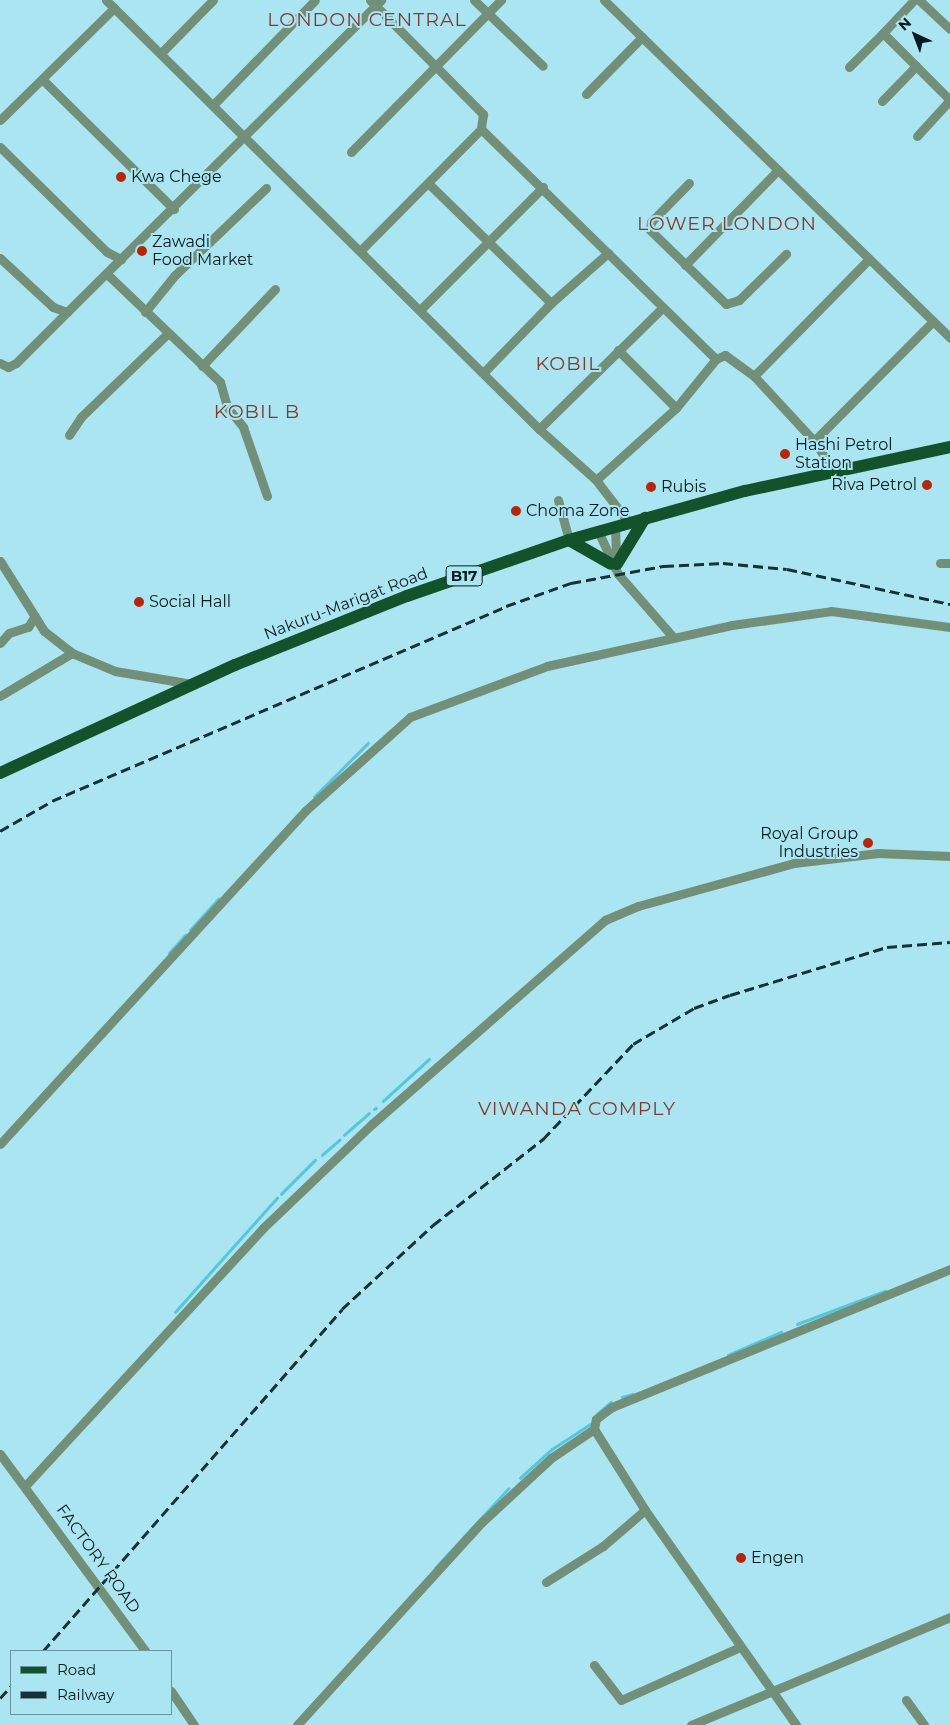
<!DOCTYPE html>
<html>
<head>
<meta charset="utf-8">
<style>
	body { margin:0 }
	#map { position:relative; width:950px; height:1725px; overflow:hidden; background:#abe5f1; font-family:Montserrat,sans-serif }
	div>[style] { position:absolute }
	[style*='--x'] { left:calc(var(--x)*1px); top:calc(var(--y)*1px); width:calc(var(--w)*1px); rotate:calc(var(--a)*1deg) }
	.stream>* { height:2.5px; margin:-1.25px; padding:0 1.25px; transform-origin:1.25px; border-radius:1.25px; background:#54c7dd }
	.street>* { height:9px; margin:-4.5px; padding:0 4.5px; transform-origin:4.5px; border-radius:4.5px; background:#729079 }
	.primary>* { height:12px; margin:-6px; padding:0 6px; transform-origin:6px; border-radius:6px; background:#12532c }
	.rail>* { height:2.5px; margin-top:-1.25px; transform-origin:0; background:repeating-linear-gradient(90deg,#163137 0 10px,transparent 0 15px) }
	.dots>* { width:14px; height:14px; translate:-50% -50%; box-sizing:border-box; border:2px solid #abe5f1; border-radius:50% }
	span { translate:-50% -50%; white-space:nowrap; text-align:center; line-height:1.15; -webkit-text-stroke:4px #abe5f1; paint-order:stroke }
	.shield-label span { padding:1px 4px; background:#abe5f1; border:1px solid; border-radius:4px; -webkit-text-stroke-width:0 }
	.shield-label { font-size:15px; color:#041b20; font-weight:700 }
	.poi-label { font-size:16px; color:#041b20 }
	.left { translate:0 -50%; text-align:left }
	.right { translate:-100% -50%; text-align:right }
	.street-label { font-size:16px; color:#041b20 }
	.quarter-label { font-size:19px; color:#813b2e; letter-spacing:1px }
	.legend { position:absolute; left:10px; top:1650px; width:162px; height:65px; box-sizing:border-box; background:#abe5f1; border:1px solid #68949d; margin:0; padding:6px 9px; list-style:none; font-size:15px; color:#041b20 }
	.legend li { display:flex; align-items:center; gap:10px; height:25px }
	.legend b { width:25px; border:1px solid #68949d }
	.north { position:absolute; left:890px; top:10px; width:50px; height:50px; -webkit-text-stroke:4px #abe5f1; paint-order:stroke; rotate:317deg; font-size:14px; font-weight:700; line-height:20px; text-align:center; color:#041b20 }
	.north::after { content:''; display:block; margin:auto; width:18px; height:22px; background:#041b20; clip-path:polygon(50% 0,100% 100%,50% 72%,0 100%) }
</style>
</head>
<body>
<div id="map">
	<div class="stream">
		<div style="--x:314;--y:797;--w:76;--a:-45"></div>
		<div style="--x:190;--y:930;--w:42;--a:-47.9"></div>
		<div style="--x:169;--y:953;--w:24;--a:-48"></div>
		<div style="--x:383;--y:1101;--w:62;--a:-42.4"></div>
		<div style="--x:374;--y:1109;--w:2;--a:-27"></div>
		<div style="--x:344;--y:1135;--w:33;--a:-41"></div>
		<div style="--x:322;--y:1155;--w:23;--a:-41"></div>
		<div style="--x:281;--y:1194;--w:48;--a:-45"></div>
		<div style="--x:175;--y:1312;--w:153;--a:-48.2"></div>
		<div style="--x:797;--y:1324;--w:94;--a:-20.6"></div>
		<div style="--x:728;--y:1355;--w:58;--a:-23.5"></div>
		<div style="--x:622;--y:1397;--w:11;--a:-15"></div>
		<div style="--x:597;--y:1414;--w:18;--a:-41"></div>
		<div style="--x:520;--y:1478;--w:43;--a:-42.2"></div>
		<div style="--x:552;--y:1449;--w:48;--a:-33"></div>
		<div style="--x:435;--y:1568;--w:108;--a:-47.3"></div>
	</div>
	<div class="street">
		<div style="--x:106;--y:0;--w:610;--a:44.73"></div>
		<div style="--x:539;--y:429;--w:76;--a:41.8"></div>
		<div style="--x:596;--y:480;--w:54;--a:52.5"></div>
		<div style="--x:370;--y:0;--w:161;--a:45.3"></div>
		<div style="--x:483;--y:114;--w:15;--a:98"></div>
		<div style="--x:481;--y:129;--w:329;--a:44.4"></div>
		<div style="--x:716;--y:359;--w:10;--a:-24"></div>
		<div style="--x:725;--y:355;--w:36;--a:36"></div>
		<div style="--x:754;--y:376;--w:88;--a:47.3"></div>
		<div style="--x:814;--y:441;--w:37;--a:56"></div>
		<div style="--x:474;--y:0;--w:95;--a:43.7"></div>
		<div style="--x:604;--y:0;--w:484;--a:44.3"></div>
		<div style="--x:914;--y:0;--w:45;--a:133.2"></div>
		<div style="--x:883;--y:33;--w:95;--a:45"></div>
		<div style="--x:919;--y:0;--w:42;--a:43.1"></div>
		<div style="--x:161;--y:53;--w:74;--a:-45.5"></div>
		<div style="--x:849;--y:67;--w:48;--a:-45"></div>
		<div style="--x:43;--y:80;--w:184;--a:44.6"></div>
		<div style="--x:586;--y:94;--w:80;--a:-45.5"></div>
		<div style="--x:882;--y:101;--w:49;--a:-45.8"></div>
		<div style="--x:213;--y:105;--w:146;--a:-45.8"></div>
		<div style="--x:0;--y:120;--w:160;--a:-44.5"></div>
		<div style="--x:917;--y:136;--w:49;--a:-47.5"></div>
		<div style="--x:0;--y:147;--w:150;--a:44.5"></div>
		<div style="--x:107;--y:252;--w:16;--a:27"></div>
		<div style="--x:351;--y:152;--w:214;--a:-45.4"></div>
		<div style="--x:428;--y:183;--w:172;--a:44.3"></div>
		<div style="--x:689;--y:183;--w:54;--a:134.3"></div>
		<div style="--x:651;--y:222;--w:8;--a:97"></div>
		<div style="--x:650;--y:230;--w:106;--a:44.2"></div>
		<div style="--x:726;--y:304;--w:14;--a:-17"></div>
		<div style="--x:739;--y:300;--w:66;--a:-44.4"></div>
		<div style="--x:360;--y:251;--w:172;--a:-45.2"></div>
		<div style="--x:0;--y:258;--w:72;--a:42.8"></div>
		<div style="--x:53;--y:307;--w:15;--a:20"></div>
		<div style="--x:67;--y:312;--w:443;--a:-44.8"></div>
		<div style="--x:685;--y:265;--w:133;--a:-45.6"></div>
		<div style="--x:107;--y:274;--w:156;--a:43.7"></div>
		<div style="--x:220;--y:382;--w:26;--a:74"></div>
		<div style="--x:227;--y:407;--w:26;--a:51"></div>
		<div style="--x:243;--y:427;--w:73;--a:70.8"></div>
		<div style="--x:420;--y:310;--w:174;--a:-45"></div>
		<div style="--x:145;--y:312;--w:48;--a:-51"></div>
		<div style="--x:175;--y:275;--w:126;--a:-43.7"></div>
		<div style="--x:618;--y:350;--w:82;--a:45"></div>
		<div style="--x:0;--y:363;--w:9;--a:27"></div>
		<div style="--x:8;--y:367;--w:9;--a:-27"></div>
		<div style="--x:16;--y:363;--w:72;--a:-45"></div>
		<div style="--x:202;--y:366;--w:106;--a:-46.5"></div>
		<div style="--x:483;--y:373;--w:98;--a:-45.8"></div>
		<div style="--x:551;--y:303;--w:76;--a:-41.3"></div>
		<div style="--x:754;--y:376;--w:164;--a:-45.5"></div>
		<div style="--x:539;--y:429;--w:173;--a:-44.5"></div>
		<div style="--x:69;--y:435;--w:22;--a:-56"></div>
		<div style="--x:81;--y:417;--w:120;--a:-44"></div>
		<div style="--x:814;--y:441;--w:169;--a:-45.2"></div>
		<div style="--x:596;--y:480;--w:108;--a:-42"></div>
		<div style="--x:676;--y:408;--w:63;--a:-50.8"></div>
		<div style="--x:558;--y:500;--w:41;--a:74.6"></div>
		<div style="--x:615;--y:526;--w:38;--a:88"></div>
		<div style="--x:598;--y:531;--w:47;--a:65.1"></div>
		<div style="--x:618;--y:574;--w:82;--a:48.9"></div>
		<div style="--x:0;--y:561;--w:83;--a:57.8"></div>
		<div style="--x:44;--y:631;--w:36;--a:38"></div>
		<div style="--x:72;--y:653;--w:47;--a:22.7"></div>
		<div style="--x:115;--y:671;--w:78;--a:9.6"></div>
		<div style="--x:940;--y:563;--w:10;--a:0"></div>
		<div style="--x:0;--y:643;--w:13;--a:-48"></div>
		<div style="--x:9;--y:633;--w:20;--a:-18"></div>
		<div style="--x:28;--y:627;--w:13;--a:-58"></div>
		<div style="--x:0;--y:696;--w:84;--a:-30.8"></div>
		<div style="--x:0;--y:1144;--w:452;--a:-47.5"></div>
		<div style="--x:305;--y:811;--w:141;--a:-41.8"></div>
		<div style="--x:410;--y:717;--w:146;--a:-20.4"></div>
		<div style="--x:547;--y:666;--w:189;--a:-12.5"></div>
		<div style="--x:732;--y:625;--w:100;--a:-8"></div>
		<div style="--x:831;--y:611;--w:120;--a:7.7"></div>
		<div style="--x:594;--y:1429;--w:96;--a:57.8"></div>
		<div style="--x:645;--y:1510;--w:263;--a:54.9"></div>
		<div style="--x:0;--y:1454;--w:245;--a:53.6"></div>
		<div style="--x:26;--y:1485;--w:350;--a:-47.3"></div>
		<div style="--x:263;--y:1228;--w:151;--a:-43.7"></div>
		<div style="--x:372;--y:1124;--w:310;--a:-41.2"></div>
		<div style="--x:605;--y:920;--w:36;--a:-23"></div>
		<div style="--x:638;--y:906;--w:162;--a:-15.4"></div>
		<div style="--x:794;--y:863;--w:85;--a:-6.8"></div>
		<div style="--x:878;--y:853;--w:72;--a:2.4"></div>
		<div style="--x:546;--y:1582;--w:67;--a:-32.3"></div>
		<div style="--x:603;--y:1546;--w:55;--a:-40.6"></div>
		<div style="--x:594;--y:1665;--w:44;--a:52.4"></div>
		<div style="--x:621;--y:1700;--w:130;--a:-24"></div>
		<div style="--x:171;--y:1691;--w:41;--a:55.9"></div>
		<div style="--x:906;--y:1700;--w:31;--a:54"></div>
		<div style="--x:297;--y:1725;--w:275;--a:-47.7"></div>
		<div style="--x:482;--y:1522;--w:94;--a:-42.8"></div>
		<div style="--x:551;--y:1458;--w:52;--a:-34"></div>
		<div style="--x:594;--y:1429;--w:10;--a:-79"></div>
		<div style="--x:596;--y:1419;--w:20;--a:-37"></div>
		<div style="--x:612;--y:1407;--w:365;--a:-22.2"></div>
		<div style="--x:691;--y:1725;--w:281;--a:-22.6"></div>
	</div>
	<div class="primary">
		<div style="--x:569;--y:540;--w:48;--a:29.7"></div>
		<div style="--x:617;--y:564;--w:54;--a:-58.7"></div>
		<div style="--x:0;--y:773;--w:259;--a:-24.7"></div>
		<div style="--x:235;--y:665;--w:185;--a:-21.9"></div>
		<div style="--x:407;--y:596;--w:171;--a:-19.1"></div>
		<div style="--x:569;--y:540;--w:183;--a:-15.6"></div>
		<div style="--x:745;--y:491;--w:210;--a:-12.1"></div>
	</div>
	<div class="rail">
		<div style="--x:0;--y:831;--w:60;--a:-30"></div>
		<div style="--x:52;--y:801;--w:494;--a:-23.2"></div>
		<div style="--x:506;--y:606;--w:69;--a:-19.5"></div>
		<div style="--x:571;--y:583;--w:95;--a:-10.4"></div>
		<div style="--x:664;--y:566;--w:59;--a:-2.9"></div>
		<div style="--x:723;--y:563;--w:64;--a:5.4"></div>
		<div style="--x:787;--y:569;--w:167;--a:12.1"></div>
		<div style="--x:43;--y:1651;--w:454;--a:-48.8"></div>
		<div style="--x:342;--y:1309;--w:124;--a:-42.7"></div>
		<div style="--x:433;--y:1225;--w:140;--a:-38"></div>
		<div style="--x:543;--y:1139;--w:131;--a:-46.5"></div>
		<div style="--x:633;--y:1044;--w:71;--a:-30.5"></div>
		<div style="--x:694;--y:1008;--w:38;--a:-20"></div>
		<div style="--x:730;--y:995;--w:164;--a:-17"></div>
		<div style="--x:887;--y:947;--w:63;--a:-4.5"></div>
		<div style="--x:0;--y:1698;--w:16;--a:-47"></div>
	</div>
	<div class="dots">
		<div style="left:121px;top:177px;background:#b4270e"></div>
		<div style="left:142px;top:251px;background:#b4270e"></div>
		<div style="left:785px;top:454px;background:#b4270e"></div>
		<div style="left:927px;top:485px;background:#b4270e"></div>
		<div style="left:651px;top:487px;background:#b4270e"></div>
		<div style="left:516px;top:511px;background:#b4270e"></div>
		<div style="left:139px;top:602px;background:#b4270e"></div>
		<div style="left:868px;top:843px;background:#b4270e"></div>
		<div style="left:741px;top:1558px;background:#b4270e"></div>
	</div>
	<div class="shield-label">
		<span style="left:464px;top:576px">B17</span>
	</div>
	<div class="poi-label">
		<span class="left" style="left:131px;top:177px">Kwa Chege</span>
		<span class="left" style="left:152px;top:251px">Zawadi<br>Food Market</span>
		<span class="left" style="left:795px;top:454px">Hashi Petrol<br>Station</span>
		<span class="right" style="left:917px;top:485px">Riva Petrol</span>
		<span class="left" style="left:661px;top:487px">Rubis</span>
		<span class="left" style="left:526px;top:511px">Choma Zone</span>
		<span class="left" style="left:149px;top:602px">Social Hall</span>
		<span class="right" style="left:858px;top:843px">Royal Group<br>Industries</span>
		<span class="left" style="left:751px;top:1558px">Engen</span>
	</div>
	<div class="street-label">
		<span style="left:346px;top:604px;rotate:-21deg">Nakuru-Marigat Road</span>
		<span style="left:98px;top:1559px;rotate:54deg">FACTORY ROAD</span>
	</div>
	<div class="quarter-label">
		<span style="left:367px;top:20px">LONDON CENTRAL</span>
		<span style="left:727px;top:224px">LOWER LONDON</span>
		<span style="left:568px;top:364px">KOBIL</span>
		<span style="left:257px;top:412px">KOBIL B</span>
		<span style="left:577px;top:1109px">VIWANDA COMPLY</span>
	</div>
	<ul class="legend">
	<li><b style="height:6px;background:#12532c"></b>Road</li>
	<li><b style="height:6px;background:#163137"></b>Railway</li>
	</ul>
	<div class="north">N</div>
</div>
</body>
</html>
